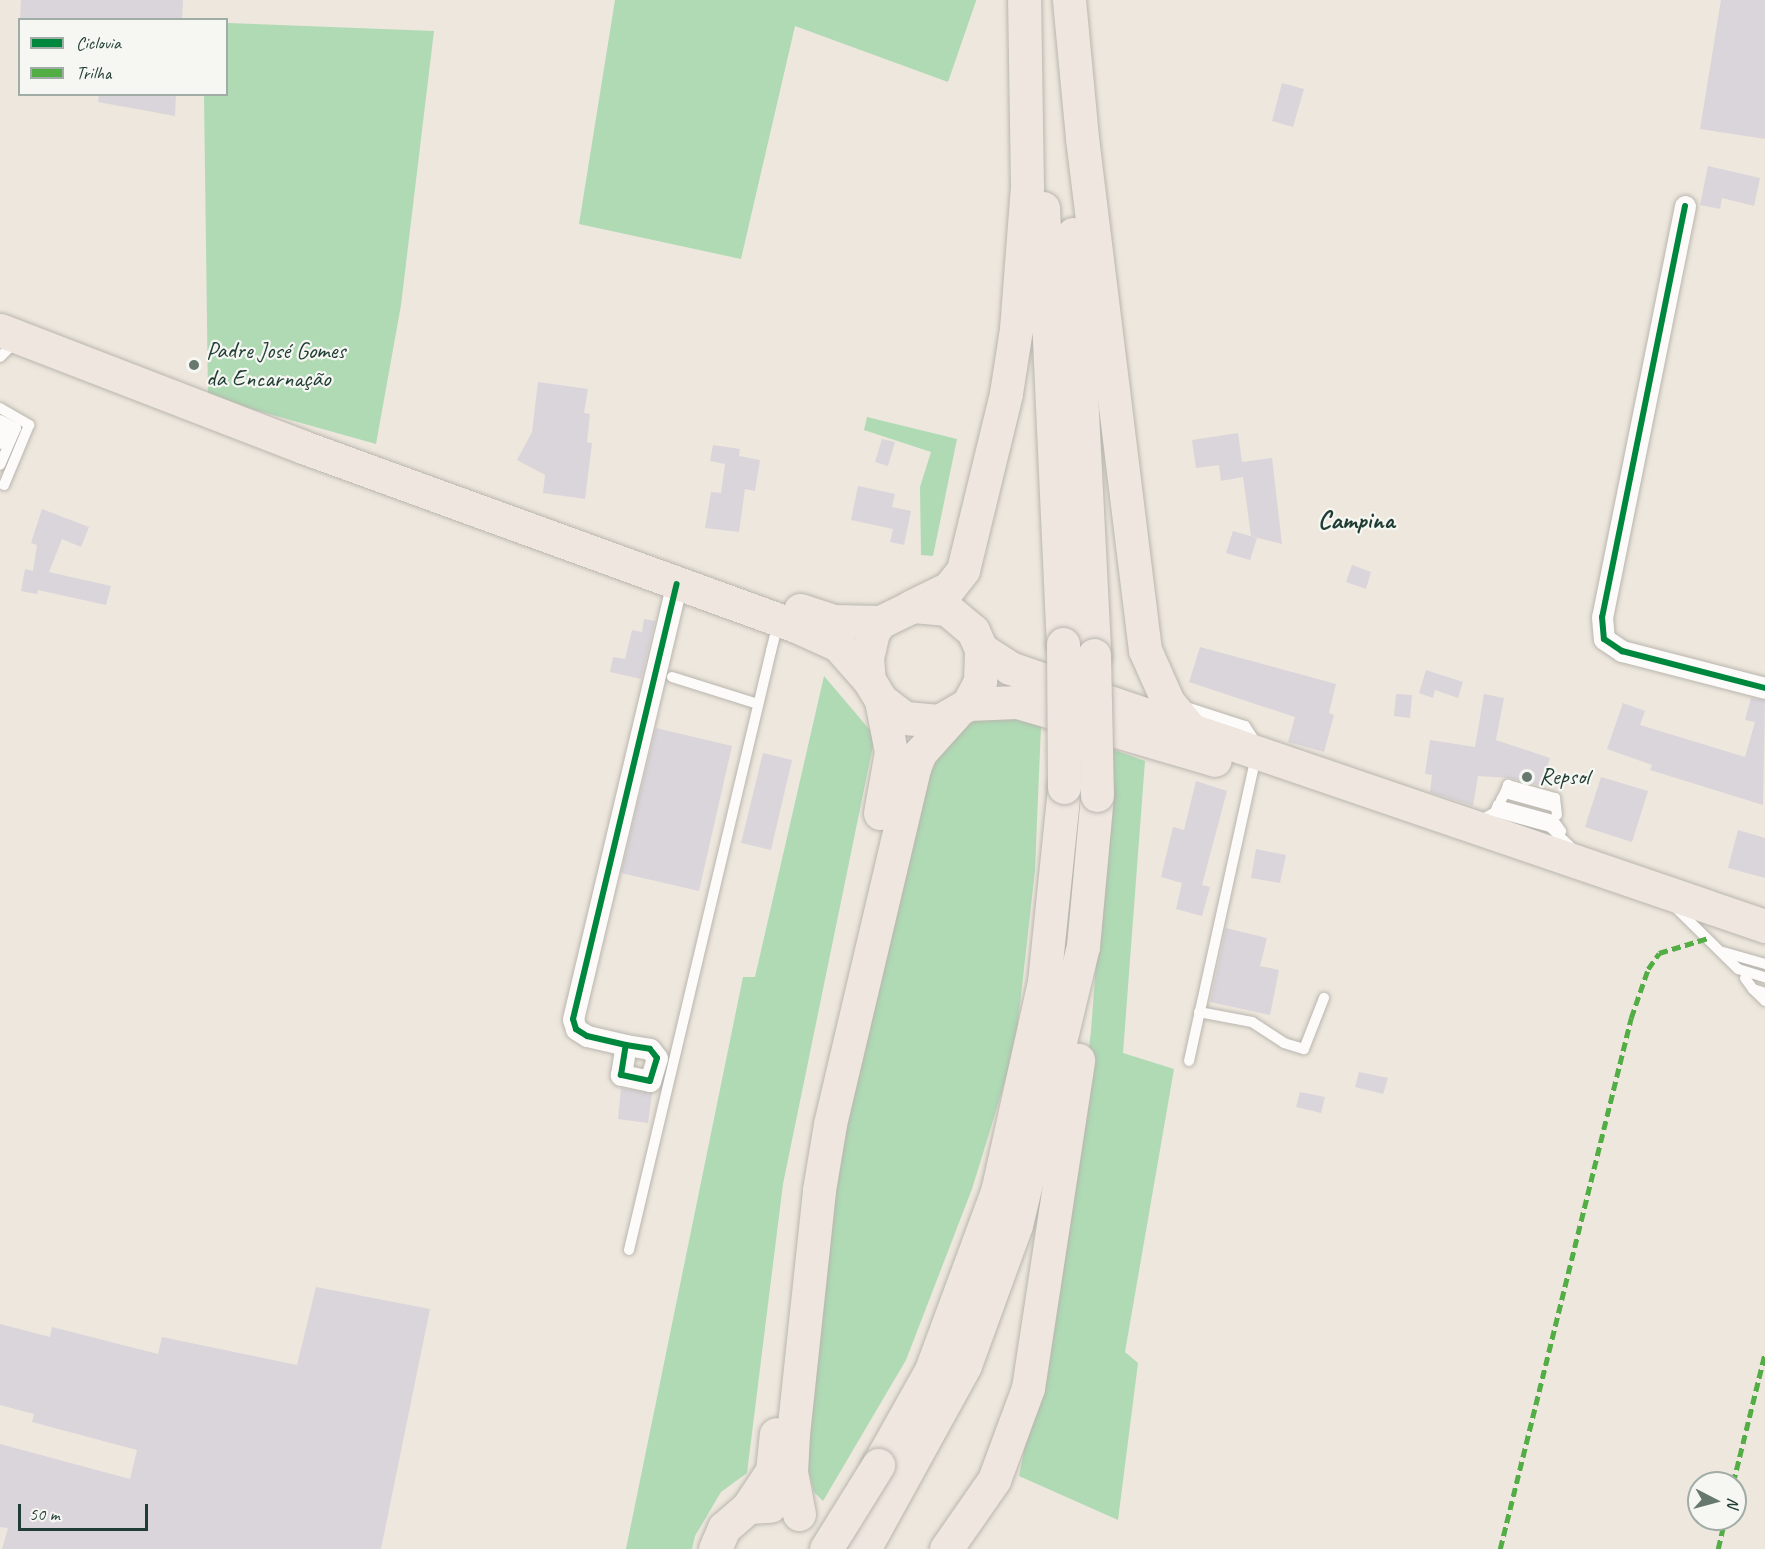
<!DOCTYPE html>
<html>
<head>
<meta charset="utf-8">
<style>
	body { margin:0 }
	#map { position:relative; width:1765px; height:1549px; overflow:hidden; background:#eee7dd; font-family:Caveat,sans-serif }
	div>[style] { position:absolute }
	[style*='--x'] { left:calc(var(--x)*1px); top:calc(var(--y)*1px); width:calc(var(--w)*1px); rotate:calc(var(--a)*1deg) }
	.green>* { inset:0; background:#afdab4 }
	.building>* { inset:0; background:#dad5db }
	.roads { filter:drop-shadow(0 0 2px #b8b6af) drop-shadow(0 0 2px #b8b6af) }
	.service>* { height:10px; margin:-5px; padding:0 5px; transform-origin:5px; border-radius:5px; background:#fcfbfa }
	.minor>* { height:21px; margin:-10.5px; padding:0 10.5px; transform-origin:10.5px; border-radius:10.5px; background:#fcfbfa }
	.primary>* { height:33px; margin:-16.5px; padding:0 16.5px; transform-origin:16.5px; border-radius:16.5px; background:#efe6df }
	.bridges { filter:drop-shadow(0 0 2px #b8b6af) drop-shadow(0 0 2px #b8b6af) }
	.primary-bridge>* { height:33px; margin:-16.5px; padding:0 16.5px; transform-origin:16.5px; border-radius:16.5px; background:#efe6df }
	.quiet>* { height:4.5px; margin-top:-2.25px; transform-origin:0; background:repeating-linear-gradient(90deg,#52ad45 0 9px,transparent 0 13.5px) }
	.cycleway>* { height:6px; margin:-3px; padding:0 3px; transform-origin:3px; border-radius:3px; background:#00873e }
	.dots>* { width:16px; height:16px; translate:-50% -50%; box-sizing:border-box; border:3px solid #f6f6f2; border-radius:50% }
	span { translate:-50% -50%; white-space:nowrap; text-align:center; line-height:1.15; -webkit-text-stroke:4.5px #f6f6f2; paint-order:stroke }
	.poi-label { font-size:24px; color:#1f3d34 }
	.left { translate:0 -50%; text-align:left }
	.neighbourhood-label { font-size:26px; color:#1f3d34; font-weight:700 }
	.legend { position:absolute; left:18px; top:18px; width:210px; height:78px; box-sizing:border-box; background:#f6f6f2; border:2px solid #a0aca6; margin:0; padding:8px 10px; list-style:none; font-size:18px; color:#1f3d34 }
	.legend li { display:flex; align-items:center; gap:12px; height:30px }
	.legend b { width:30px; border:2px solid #a0aca6 }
	.north { position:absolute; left:1687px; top:1471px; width:60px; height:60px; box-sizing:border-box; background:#f6f6f2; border:2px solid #a0aca6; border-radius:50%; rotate:96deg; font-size:16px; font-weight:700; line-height:24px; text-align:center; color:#1f3d34 }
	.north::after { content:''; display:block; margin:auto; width:21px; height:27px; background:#67786f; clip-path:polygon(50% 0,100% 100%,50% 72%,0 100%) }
	.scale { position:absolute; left:18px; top:1504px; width:130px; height:27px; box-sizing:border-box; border:3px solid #1f3d34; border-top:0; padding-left:8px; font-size:18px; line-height:21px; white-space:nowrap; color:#1f3d34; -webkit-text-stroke:4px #f6f6f2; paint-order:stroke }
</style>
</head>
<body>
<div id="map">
	<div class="green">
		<div style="clip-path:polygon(615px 0,976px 0,976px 1px,948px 82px,795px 26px,741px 259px,579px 224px)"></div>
		<div style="clip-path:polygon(227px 23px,434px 31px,401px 305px,376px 444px,208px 397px,204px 95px,226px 94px)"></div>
		<div style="clip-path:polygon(867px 417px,957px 439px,933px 556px,921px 555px,920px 487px,931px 452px,864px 430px)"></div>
		<div style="clip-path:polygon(824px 676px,875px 736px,783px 1184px,747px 1473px,721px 1492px,695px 1536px,692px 1549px,626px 1549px,743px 977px,755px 977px)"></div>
		<div style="clip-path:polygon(1005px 713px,1041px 726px,1035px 870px,1015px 1049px,972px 1189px,906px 1360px,823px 1501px,814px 1492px,808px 1470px,810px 1379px,842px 1102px,922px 780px,939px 744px,976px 715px)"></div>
		<div style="clip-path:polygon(1112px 749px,1145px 761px,1123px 1053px,1174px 1069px,1125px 1352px,1138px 1363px,1118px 1520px,1019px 1476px,1063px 1256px,1091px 1031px)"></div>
	</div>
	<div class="building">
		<div style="clip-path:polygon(21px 0,183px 0,182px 20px,20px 20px)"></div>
		<div style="clip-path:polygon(1721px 0,1765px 0,1765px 139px,1700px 129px)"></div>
		<div style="clip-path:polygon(1282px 83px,1304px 89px,1293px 127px,1272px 121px)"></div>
		<div style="clip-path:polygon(99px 94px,176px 94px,175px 116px,98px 102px)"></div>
		<div style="clip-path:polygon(1708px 166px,1760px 178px,1754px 206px,1722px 198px,1720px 209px,1700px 205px)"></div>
		<div style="clip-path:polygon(538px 382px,588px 389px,584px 413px,590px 414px,587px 442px,592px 443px,585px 499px,543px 493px,545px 475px,517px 460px,532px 432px)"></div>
		<div style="clip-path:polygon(1238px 433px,1242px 462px,1272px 458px,1282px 544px,1251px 536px,1243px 477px,1221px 481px,1219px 465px,1196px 468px,1192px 440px)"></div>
		<div style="clip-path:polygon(882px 439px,895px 442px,888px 466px,875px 462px)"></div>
		<div style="clip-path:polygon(713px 445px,740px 449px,739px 456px,760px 460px,755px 491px,745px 489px,739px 532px,705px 528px,711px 492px,721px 493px,725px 464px,710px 461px)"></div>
		<div style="clip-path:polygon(858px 486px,895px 494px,892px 507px,911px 511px,904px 545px,890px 542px,893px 529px,851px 520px)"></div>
		<div style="clip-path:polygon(42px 509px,89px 527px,81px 547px,62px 539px,49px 572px,111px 586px,106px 605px,38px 590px,37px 594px,21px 591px,25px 569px,33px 571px,37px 545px,31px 543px)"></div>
		<div style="clip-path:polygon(1233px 531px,1257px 538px,1250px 560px,1226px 553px)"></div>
		<div style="clip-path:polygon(1352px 565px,1371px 572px,1366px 589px,1346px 582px)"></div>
		<div style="clip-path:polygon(644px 619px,655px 621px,641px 679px,610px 672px,613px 657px,625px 659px,632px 630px,642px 632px)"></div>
		<div style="clip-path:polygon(1200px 647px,1336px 684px,1329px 713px,1334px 715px,1324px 752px,1288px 742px,1295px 717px,1189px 682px)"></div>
		<div style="clip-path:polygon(1426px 670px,1463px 682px,1458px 698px,1435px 690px,1433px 698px,1419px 693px)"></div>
		<div style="clip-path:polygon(1396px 694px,1412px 695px,1410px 718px,1394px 716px)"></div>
		<div style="clip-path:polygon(1484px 694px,1504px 698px,1496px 740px,1550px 758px,1541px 786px,1510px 778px,1478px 776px,1473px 806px,1430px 792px,1432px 775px,1425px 774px,1430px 740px,1475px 747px)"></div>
		<div style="clip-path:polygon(1751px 698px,1765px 700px,1763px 805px,1650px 770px,1652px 765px,1607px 749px,1623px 703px,1645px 711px,1640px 725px,1745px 757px,1755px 722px,1745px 720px)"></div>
		<div style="clip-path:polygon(656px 728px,732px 746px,699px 891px,621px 873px)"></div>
		<div style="clip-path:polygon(763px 753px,792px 760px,771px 850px,741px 843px)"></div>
		<div style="clip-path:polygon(1601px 777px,1648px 791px,1632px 842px,1585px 827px)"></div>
		<div style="clip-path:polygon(1196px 781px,1227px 791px,1202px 885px,1210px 887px,1202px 916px,1176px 909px,1182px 883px,1161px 877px,1173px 827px,1184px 830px)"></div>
		<div style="clip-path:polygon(1738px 830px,1765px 838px,1765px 878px,1728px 868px)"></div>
		<div style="clip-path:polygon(1256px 849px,1286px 855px,1280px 883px,1251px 878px)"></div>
		<div style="clip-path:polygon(1226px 928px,1267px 938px,1260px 966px,1279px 970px,1270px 1015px,1210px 1002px)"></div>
		<div style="clip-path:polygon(1359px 1072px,1388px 1078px,1383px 1094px,1355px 1087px)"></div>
		<div style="clip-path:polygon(621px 1088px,652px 1093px,648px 1123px,618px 1119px)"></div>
		<div style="clip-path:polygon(1300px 1092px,1325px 1097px,1321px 1113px,1296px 1107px)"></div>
		<div style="clip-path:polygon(316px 1287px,430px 1309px,381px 1549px,2px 1549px,8px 1528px,0 1527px,0 1444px,130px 1479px,137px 1450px,32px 1422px,34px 1414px,0 1405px,0 1324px,50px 1337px,52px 1327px,158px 1354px,162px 1337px,297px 1365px)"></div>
	</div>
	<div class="roads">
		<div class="service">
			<div style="--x:0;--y:357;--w:14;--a:-45"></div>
			<div style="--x:10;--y:347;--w:9;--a:-13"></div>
			<div style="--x:0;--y:408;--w:34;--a:30"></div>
			<div style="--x:29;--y:425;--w:65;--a:112.6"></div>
			<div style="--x:0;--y:420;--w:18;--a:27"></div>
			<div style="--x:16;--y:428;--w:40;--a:113.4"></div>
			<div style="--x:0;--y:429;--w:6;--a:31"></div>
			<div style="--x:5;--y:432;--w:13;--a:113"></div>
			<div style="--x:672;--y:677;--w:90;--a:17.4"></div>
			<div style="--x:1183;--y:706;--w:65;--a:17.9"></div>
			<div style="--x:1245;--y:726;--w:20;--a:57"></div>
			<div style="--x:1505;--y:793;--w:9;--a:-69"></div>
			<div style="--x:1508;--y:785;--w:49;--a:15.5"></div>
			<div style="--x:1555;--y:798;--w:9;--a:84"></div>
			<div style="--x:1501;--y:800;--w:8;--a:-60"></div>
			<div style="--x:1505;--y:793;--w:53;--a:15.4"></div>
			<div style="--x:1556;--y:807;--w:8;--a:83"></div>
			<div style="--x:1495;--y:812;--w:8;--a:-67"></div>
			<div style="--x:1498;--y:805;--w:57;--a:15.3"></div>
			<div style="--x:1553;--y:820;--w:14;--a:54"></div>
			<div style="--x:1479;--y:821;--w:18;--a:-29"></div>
			<div style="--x:1495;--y:812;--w:57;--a:15.3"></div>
			<div style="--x:1550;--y:827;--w:32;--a:44"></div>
			<div style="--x:1676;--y:908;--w:87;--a:44.5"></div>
			<div style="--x:1738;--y:969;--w:28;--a:17"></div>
			<div style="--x:1723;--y:952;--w:44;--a:15.9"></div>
			<div style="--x:1745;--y:978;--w:14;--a:54"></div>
			<div style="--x:1753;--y:989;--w:13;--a:18"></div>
			<div style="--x:1753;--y:989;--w:17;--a:45"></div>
			<div style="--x:1199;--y:1012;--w:54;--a:10.7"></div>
			<div style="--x:1252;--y:1022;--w:38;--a:33"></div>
			<div style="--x:1284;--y:1043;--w:21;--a:17"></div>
			<div style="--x:1304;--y:1049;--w:55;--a:-68.6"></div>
			<div style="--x:1189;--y:1061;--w:298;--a:-77.6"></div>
			<div style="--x:629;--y:1250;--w:616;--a:-76.66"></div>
			<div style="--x:771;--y:651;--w:16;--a:-76"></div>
			<div style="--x:775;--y:635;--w:14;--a:-30"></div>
		</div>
		<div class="minor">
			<div style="--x:1685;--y:206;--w:419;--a:101.4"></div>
			<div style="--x:1602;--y:617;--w:22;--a:85"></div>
			<div style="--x:1604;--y:639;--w:22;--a:34"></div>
			<div style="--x:1622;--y:651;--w:148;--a:14.5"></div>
			<div style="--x:626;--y:1045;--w:24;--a:9"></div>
			<div style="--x:650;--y:1049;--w:11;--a:52"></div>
			<div style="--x:657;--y:1058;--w:24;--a:107"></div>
			<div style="--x:650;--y:1081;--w:30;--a:-168"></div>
			<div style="--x:621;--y:1075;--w:30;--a:-81"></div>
			<div style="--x:626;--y:1045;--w:40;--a:-167"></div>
			<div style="--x:587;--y:1036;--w:13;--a:-148"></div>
			<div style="--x:576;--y:1029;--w:10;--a:-107"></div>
			<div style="--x:573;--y:1019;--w:447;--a:-76.6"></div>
		</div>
		<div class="primary">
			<div style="--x:1069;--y:0;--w:139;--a:84.6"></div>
			<div style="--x:1082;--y:138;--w:516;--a:82.99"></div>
			<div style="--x:1145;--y:650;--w:57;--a:66.1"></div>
			<div style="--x:1168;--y:702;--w:38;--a:50"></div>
			<div style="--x:1043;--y:208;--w:436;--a:87.4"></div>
			<div style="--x:1073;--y:234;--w:422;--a:87.1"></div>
			<div style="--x:0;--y:330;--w:325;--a:21.1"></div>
			<div style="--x:303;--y:447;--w:524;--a:19.96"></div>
			<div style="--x:796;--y:626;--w:46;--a:24.3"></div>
			<div style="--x:838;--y:645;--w:47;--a:48.5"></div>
			<div style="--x:869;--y:680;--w:23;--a:59"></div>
			<div style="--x:881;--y:700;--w:30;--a:37"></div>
			<div style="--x:905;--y:718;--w:34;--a:5"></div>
			<div style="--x:939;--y:721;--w:34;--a:-30"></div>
			<div style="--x:968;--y:704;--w:26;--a:-62"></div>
			<div style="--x:980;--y:681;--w:32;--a:-88"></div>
			<div style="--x:981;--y:649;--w:20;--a:-114"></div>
			<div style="--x:973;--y:631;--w:34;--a:-140"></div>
			<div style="--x:947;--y:609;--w:34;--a:-175"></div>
			<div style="--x:913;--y:606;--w:37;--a:154"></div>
			<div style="--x:880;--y:622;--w:12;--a:125"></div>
			<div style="--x:873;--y:632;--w:27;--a:103"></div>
			<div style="--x:867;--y:658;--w:22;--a:85"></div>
			<div style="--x:910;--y:607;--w:43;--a:-26"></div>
			<div style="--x:949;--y:588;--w:23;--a:-52"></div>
			<div style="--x:963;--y:570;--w:182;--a:-76.3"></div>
			<div style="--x:1006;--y:393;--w:65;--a:-81.1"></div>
			<div style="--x:1016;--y:329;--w:143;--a:-85.6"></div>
			<div style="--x:1027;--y:186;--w:186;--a:-90.9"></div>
			<div style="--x:800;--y:610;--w:36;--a:18"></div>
			<div style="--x:834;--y:621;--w:46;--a:1.2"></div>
			<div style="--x:981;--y:649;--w:35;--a:33"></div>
			<div style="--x:1010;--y:668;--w:798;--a:18.87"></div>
			<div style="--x:968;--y:704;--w:49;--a:-2.3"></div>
			<div style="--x:1017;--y:702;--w:206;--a:16.3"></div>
			<div style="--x:880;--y:813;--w:62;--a:-79.8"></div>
			<div style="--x:891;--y:752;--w:53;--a:-100.9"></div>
			<div style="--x:878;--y:1465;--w:109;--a:-60.8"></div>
			<div style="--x:931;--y:1370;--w:190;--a:-69.7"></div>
			<div style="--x:997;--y:1192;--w:215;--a:-77.4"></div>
			<div style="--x:1044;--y:982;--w:196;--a:-84.1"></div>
			<div style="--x:748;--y:1507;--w:43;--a:-56.3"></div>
			<div style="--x:772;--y:1471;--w:37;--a:-84"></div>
			<div style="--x:799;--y:1514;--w:43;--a:-100.8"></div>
			<div style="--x:791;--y:1472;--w:38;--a:-87"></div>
			<div style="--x:793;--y:1434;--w:245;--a:-83.9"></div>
			<div style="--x:819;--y:1190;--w:67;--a:-80.5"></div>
			<div style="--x:830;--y:1124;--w:366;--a:-76.7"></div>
			<div style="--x:914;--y:768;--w:16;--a:-68"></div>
			<div style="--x:920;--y:753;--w:52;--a:-48.1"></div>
			<div style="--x:715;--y:1549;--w:23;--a:-67"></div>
			<div style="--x:724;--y:1528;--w:32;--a:-41"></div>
			<div style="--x:748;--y:1507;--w:22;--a:-3"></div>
			<div style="--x:864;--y:1549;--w:210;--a:-61.2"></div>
			<div style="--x:965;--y:1365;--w:149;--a:-70"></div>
			<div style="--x:1016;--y:1225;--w:287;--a:-76.5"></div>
			<div style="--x:1083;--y:946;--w:152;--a:-84.7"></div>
			<div style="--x:946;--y:1549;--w:84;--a:-55.2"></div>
			<div style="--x:994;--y:1480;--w:98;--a:-69.7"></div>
			<div style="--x:1028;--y:1388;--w:332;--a:-81.3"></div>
		</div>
	</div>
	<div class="bridges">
		<div class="primary-bridge">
			<div style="--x:1063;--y:644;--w:143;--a:89.6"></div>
			<div style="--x:1094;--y:655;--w:140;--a:88.8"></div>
			<div style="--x:826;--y:1549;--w:99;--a:-58.2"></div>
		</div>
	</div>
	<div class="quiet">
		<div style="--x:1733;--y:1483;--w:134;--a:-76.2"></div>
		<div style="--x:1500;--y:1549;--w:547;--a:-76.14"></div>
		<div style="--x:1631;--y:1018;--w:52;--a:-70.9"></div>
		<div style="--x:1648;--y:969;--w:19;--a:-55"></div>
		<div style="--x:1659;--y:953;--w:51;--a:-17"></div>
		<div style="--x:1718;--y:1549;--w:31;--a:-77"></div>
	</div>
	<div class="cycleway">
		<div style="--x:1685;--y:206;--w:419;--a:101.4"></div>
		<div style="--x:1602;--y:617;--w:22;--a:85"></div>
		<div style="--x:1604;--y:639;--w:22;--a:34"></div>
		<div style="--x:1622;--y:651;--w:148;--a:14.5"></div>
		<div style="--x:626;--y:1045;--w:24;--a:9"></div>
		<div style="--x:650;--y:1049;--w:11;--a:52"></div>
		<div style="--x:657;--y:1058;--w:24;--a:107"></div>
		<div style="--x:650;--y:1081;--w:30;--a:-168"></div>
		<div style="--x:621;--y:1075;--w:30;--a:-81"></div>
		<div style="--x:626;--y:1045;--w:40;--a:-167"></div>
		<div style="--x:587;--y:1036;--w:13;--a:-148"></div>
		<div style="--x:576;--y:1029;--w:10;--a:-107"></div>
		<div style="--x:573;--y:1019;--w:447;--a:-76.6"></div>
	</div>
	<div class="dots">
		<div style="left:194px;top:365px;background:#67786f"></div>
		<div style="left:1527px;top:777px;background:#67786f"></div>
	</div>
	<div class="poi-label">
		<span class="left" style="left:206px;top:365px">Padre José Gomes<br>da Encarnação</span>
		<span class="left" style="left:1539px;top:777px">Repsol</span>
	</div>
	<div class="neighbourhood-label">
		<span style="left:1356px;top:520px">Campina</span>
	</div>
	<ul class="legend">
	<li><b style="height:8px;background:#00873e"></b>Ciclovia</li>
	<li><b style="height:8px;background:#52ad45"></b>Trilha</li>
	</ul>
	<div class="north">N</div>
	<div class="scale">50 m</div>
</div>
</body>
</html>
